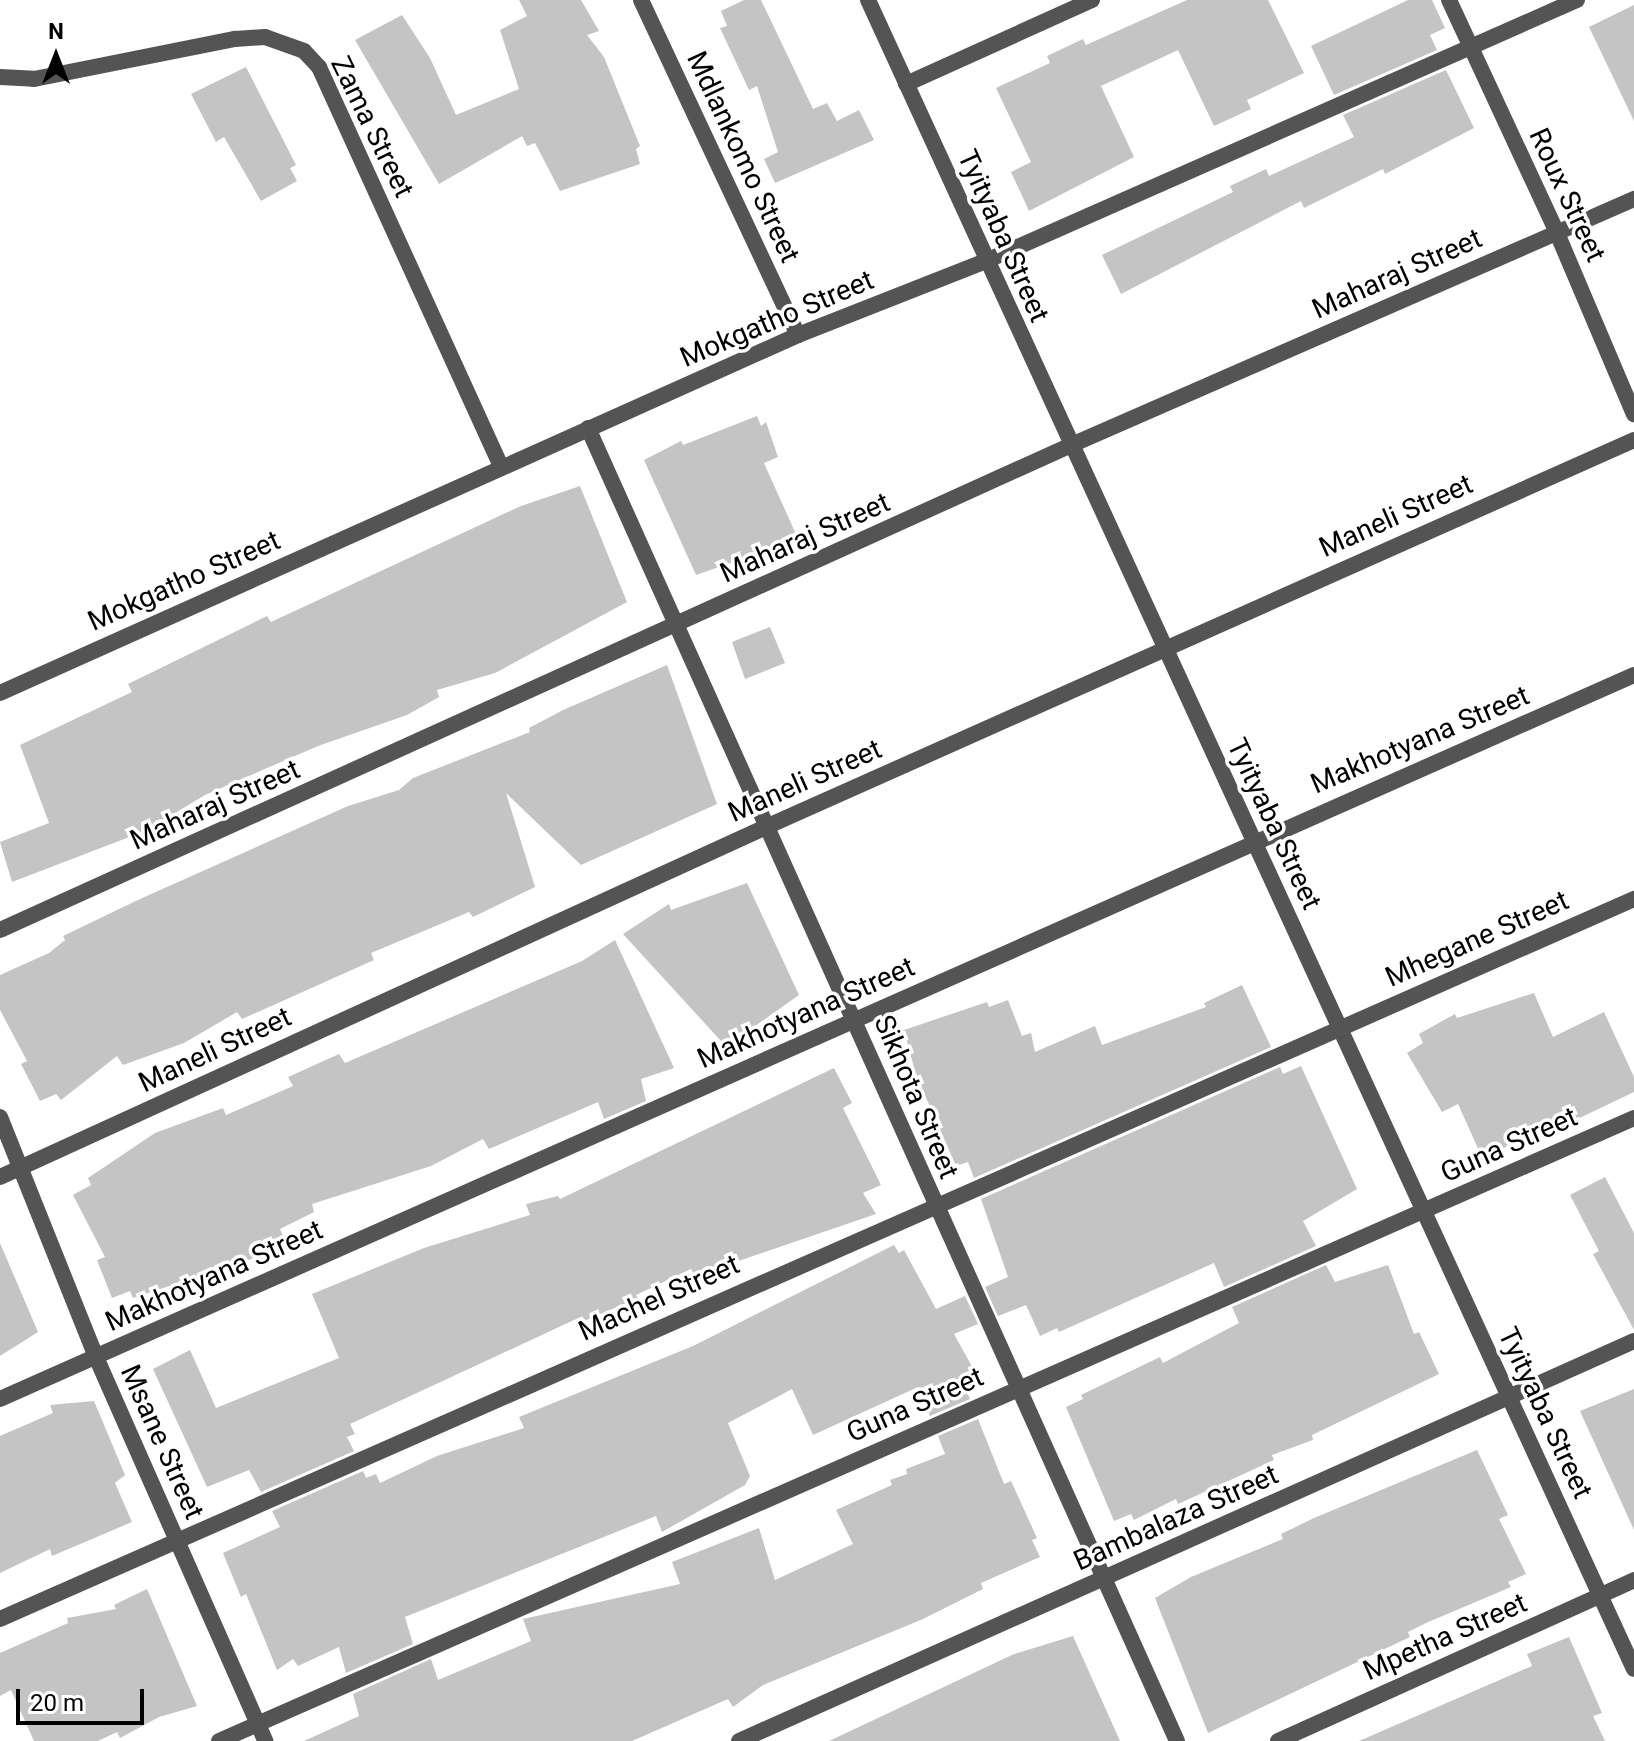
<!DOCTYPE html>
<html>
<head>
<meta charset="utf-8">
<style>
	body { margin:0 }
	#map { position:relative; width:1634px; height:1741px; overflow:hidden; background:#fff; font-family:Roboto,sans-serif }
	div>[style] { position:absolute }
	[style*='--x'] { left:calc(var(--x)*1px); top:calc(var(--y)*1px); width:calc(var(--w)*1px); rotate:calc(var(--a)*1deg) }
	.building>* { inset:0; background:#c4c4c4 }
	.minor>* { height:16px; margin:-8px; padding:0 8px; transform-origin:8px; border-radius:8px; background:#545454 }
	span { translate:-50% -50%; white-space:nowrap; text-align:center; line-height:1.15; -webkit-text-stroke:7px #fff; paint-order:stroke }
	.street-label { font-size:28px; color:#000 }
	.north { position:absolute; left:16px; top:16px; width:80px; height:80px; -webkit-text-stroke:6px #fff; paint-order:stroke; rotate:0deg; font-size:22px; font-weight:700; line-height:32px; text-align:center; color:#000 }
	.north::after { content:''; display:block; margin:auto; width:28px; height:36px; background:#000; clip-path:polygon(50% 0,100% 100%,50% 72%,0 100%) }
	.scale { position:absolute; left:16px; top:1689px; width:128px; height:36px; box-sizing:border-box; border:4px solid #000; border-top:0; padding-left:10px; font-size:24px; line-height:28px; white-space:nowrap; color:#000; -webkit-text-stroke:6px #fff; paint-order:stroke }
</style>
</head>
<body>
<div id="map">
	<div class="building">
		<div style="clip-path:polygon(519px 0,581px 0,599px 31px,587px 35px,604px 57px,640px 146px,636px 149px,640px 164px,560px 191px,535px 143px,527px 146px,522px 136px,439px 184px,355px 40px,402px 15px,430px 58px,456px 115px,519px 89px,500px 30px,527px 16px)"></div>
		<div style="clip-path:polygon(744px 0,761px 0,813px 109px,827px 103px,837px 121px,859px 110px,874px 140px,775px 183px,764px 159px,778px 152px,757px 86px,749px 90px,720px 28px,727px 26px,721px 11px)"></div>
		<div style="clip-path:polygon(1187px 0,1268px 0,1304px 73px,1247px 100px,1251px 109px,1214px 126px,1178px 50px,1101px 86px,1134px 157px,1029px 211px,1011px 172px,1031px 162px,996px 88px,1050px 63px,1047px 56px,1083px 39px,1086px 45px)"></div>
		<div style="clip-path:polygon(1408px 0,1432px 0,1445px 28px,1430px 35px,1437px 50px,1334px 95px,1311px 46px)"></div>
		<div style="clip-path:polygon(1634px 5px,1634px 121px,1589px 27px)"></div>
		<div style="clip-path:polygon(246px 67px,296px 165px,290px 168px,297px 181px,261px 201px,224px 137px,216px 142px,191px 94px)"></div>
		<div style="clip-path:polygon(1446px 70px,1474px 128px,1385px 174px,1383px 169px,1304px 208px,1301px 201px,1121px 294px,1102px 255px,1233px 192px,1230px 186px,1266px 169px,1269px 176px,1354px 137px,1343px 115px)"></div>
		<div style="clip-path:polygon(757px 416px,761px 426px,766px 422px,778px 457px,764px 463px,795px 532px,780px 546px,696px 575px,644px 460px,681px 441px,683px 445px)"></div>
		<div style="clip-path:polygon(580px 486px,627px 602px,495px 673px,437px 690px,439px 697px,407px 715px,318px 746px,205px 795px,145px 831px,12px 882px,0 842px,49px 823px,20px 745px,132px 692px,128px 684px,267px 616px,271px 622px,521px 506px)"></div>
		<div style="clip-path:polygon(770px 627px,785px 663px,745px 679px,732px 642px)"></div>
		<div style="clip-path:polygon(667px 665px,717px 804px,581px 865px,506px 793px,535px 887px,473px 917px,469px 912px,371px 953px,374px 960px,242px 1019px,237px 1012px,184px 1043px,123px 1065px,117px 1056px,61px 1100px,56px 1094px,40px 1101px,21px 1064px,27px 1061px,0 1010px,0 975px,49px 953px,65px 940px,63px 936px,140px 899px,348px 806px,399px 790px,413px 778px,530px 732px,529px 728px,563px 710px)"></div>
		<div style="clip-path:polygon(747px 883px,799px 995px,734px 1041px,721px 1041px,623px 934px,669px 904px,671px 910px)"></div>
		<div style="clip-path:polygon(615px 940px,674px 1068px,641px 1079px,646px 1101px,604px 1119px,598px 1102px,489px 1149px,483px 1139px,431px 1166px,312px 1204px,314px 1212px,280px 1229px,288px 1247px,133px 1298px,130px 1291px,112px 1298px,97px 1260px,105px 1257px,73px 1195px,91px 1185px,88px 1178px,155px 1133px,223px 1108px,226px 1115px,293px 1086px,288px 1077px,339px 1054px,345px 1063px,582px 961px)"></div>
		<div style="clip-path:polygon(1242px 985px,1271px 1047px,974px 1178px,968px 1162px,956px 1166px,916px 1075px,904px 1030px,987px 1002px,989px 1007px,1008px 1000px,1022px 1036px,1031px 1033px,1035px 1052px,1095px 1026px,1102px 1045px,1206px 1007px,1204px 1003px)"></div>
		<div style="clip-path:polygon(1534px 993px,1553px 1037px,1604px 1012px,1634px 1077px,1634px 1092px,1544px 1135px,1481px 1155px,1458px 1104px,1442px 1112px,1407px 1053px,1423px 1043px,1419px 1034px,1455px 1014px,1457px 1018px)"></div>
		<div style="clip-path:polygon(1301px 1066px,1357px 1189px,1303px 1221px,1316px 1246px,1224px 1287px,1214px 1263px,1059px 1332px,1057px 1328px,1040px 1336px,1026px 1305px,998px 1316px,985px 1287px,1008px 1277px,981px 1199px,1280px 1067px,1283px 1074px)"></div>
		<div style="clip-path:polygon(834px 1068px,852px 1103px,843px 1108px,881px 1185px,863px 1193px,876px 1214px,695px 1276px,691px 1269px,636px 1295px,638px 1298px,577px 1324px,574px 1320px,350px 1424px,355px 1434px,347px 1437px,354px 1451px,261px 1492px,249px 1470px,207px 1487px,153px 1369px,190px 1350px,216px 1408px,339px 1358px,312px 1294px,424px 1248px,530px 1215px,526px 1204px,558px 1196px,560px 1199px)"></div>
		<div style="clip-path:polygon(1605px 1177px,1634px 1233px,1634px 1330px,1593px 1254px,1599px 1251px,1570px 1195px)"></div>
		<div style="clip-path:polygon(0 1243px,38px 1332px,0 1356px)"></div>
		<div style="clip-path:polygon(894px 1245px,899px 1253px,904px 1250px,936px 1309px,965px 1296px,978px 1324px,954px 1334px,980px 1381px,965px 1388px,970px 1399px,930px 1416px,918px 1387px,813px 1435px,792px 1389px,728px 1423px,750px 1476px,745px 1485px,662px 1532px,656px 1516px,405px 1617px,413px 1644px,346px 1673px,339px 1647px,298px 1666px,293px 1659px,277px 1670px,246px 1594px,241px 1597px,223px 1553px,280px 1527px,272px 1511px,363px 1471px,366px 1478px,376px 1474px,380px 1483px,437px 1456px,524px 1428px,519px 1417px,693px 1346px)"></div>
		<div style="clip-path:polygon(1326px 1265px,1335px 1282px,1388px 1265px,1414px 1334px,1419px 1332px,1439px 1374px,1312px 1435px,1313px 1440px,1272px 1455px,1274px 1460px,1178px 1504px,1176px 1499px,1134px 1520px,1131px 1514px,1114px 1521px,1066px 1407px,1083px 1399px,1081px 1395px,1160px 1357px,1163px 1363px,1239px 1323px,1232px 1307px)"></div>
		<div style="clip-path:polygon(1634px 1389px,1634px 1530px,1580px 1411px)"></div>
		<div style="clip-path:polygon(94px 1401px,125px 1475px,115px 1483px,132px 1522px,52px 1556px,50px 1549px,0 1573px,0 1436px,53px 1413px,50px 1405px)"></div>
		<div style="clip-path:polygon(978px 1419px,1004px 1484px,1011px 1481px,1037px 1538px,1032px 1540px,1040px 1557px,981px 1583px,983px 1589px,923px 1619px,763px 1685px,733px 1707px,728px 1699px,632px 1741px,304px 1741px,359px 1716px,353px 1694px,431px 1659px,438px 1680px,531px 1641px,523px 1619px,680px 1584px,672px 1562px,759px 1528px,775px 1580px,853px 1544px,836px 1510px,892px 1485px,890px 1480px,907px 1474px,906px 1469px,945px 1454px,938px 1436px)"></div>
		<div style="clip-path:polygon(1477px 1450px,1508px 1515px,1499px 1519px,1526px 1574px,1508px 1582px,1511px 1587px,1426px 1623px,1408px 1632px,1410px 1637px,1208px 1733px,1155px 1598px,1191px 1577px,1283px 1539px,1281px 1534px,1314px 1518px)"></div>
		<div style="clip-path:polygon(147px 1589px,197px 1706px,159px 1717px,120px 1738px,117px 1732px,98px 1741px,34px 1741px,11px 1690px,0 1696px,0 1653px,68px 1623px,67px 1618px,116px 1609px,114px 1605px)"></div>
		<div style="clip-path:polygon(1073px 1636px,1120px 1741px,829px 1741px,1014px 1654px)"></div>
		<div style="clip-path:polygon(1569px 1637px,1602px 1713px,1593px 1716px,1605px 1741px,1359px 1741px,1532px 1666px,1527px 1654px)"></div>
	</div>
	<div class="minor">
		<div style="--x:641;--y:0;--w:370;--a:64.9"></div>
		<div style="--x:868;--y:0;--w:1836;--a:65.35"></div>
		<div style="--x:1449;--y:0;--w:257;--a:65.1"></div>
		<div style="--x:1557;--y:233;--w:197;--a:67"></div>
		<div style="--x:0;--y:77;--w:34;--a:3"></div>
		<div style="--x:34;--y:79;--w:205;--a:-11.3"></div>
		<div style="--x:235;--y:39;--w:30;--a:-4"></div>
		<div style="--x:265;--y:37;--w:41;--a:19.7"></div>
		<div style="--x:304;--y:51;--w:22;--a:47"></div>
		<div style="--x:319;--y:67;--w:439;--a:65.5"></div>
		<div style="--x:906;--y:84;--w:204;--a:-24.3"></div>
		<div style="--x:588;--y:428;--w:1439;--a:65.84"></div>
		<div style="--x:0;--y:693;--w:875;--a:-24.16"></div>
		<div style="--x:798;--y:335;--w:202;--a:-21.5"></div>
		<div style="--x:986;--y:261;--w:646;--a:-23.83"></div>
		<div style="--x:0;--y:930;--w:1173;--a:-24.36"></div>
		<div style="--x:1069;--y:446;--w:617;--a:-23.61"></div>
		<div style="--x:0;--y:1117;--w:258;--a:68.2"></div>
		<div style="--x:96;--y:1357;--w:420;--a:66.2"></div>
		<div style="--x:0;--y:1177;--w:844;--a:-24.56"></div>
		<div style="--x:768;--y:826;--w:948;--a:-24.02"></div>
		<div style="--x:0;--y:1399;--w:1787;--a:-23.9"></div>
		<div style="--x:0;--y:1619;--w:1786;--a:-23.78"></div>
		<div style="--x:219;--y:1741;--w:1546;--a:-23.76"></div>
		<div style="--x:739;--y:1741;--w:980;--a:-24.08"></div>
		<div style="--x:1278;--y:1741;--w:391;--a:-24.3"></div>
	</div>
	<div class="street-label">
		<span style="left:372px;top:127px;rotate:64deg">Zama Street</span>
		<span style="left:743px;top:157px;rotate:65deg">Mdlankomo Street</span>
		<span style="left:1567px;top:195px;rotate:65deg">Roux Street</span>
		<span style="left:1003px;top:236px;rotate:66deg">Tyityaba Street</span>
		<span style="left:1397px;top:274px;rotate:-24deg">Maharaj Street</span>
		<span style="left:777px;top:319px;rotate:-23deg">Mokgatho Street</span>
		<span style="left:1396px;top:516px;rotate:-24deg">Maneli Street</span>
		<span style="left:805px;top:538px;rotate:-24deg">Maharaj Street</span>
		<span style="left:184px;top:581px;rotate:-24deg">Mokgatho Street</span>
		<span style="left:1420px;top:740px;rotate:-23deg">Makhotyana Street</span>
		<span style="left:805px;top:781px;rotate:-24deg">Maneli Street</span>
		<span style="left:215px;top:805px;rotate:-24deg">Maharaj Street</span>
		<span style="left:1274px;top:824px;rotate:65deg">Tyityaba Street</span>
		<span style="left:1477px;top:939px;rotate:-24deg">Mhegane Street</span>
		<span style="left:806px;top:1013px;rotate:-24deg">Makhotyana Street</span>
		<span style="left:215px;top:1050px;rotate:-25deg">Maneli Street</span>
		<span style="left:916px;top:1097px;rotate:67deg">Sikhota Street</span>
		<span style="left:1509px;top:1145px;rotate:-24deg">Guna Street</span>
		<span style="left:214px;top:1276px;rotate:-24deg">Makhotyana Street</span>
		<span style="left:659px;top:1298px;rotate:-24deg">Machel Street</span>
		<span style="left:915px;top:1405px;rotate:-24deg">Guna Street</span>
		<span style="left:1545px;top:1413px;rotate:65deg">Tyityaba Street</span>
		<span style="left:162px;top:1442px;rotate:66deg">Msane Street</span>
		<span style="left:1176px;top:1518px;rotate:-24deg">Bambalaza Street</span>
		<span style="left:1445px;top:1637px;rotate:-24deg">Mpetha Street</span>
	</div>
	<div class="north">N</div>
	<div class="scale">20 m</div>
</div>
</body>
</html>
